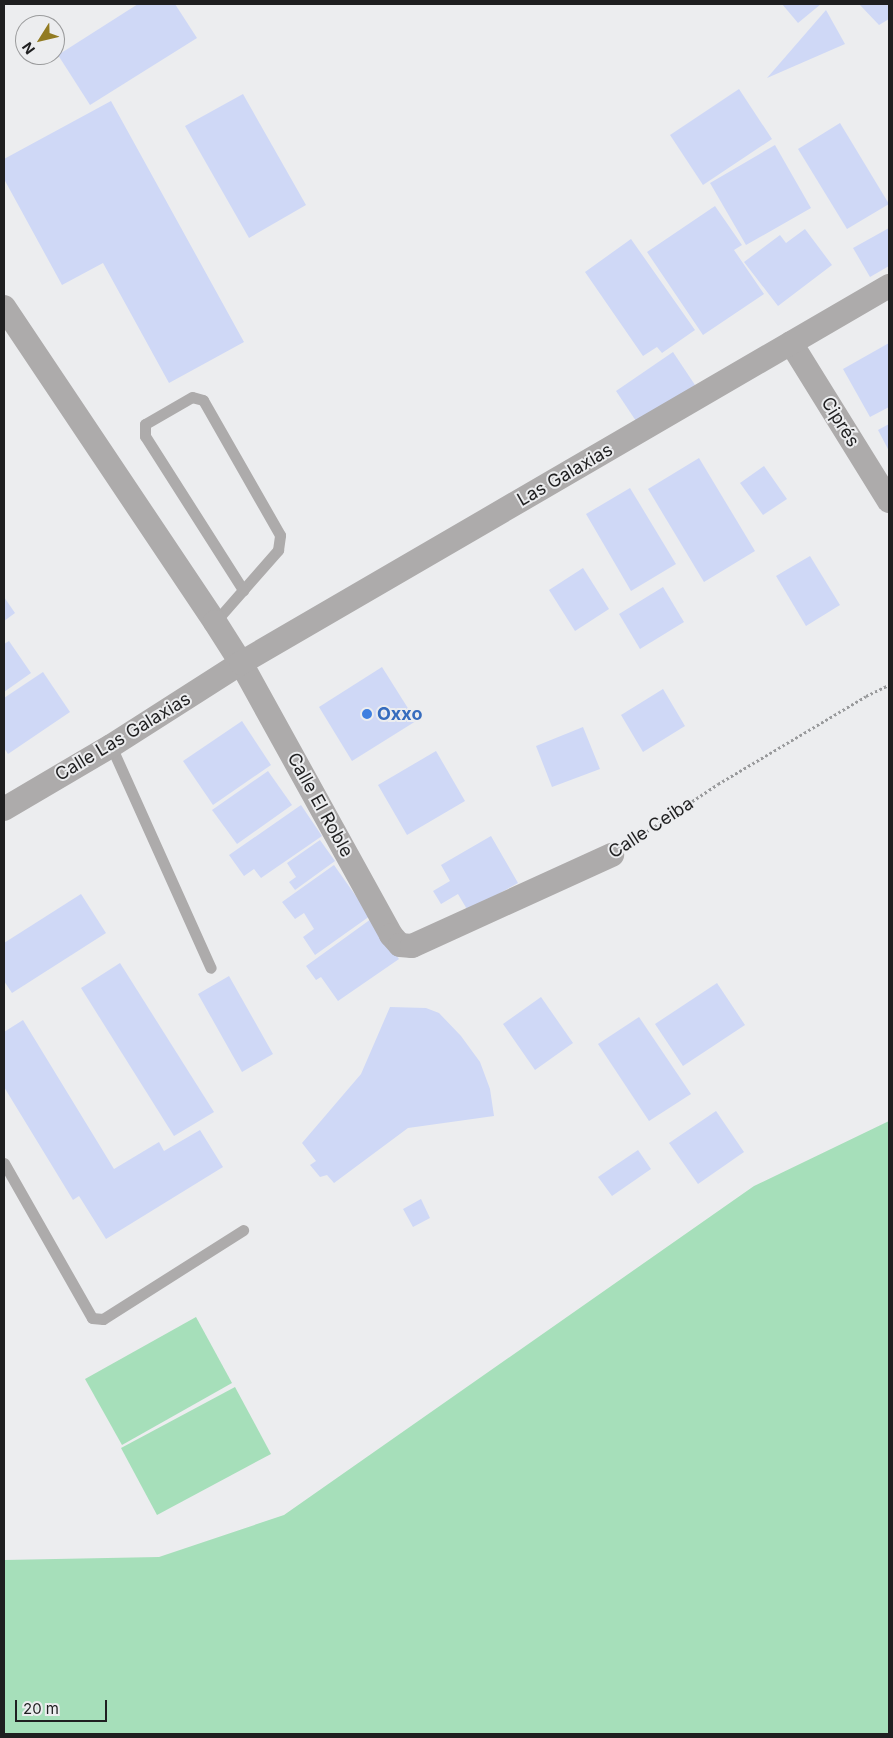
<!DOCTYPE html>
<html>
<head>
<meta charset="utf-8">
<style>
	body { margin:0 }
	#map { position:relative; width:893px; height:1738px; overflow:hidden; background:#ecedef; font-family:Inter,sans-serif }
	div>[style] { position:absolute }
	[style*='--x'] { left:calc(var(--x)*1px); top:calc(var(--y)*1px); width:calc(var(--w)*1px); rotate:calc(var(--a)*1deg) }
	.green>* { inset:0; background:#a6dfba }
	.building>* { inset:0; background:#cfd8f6 }
	.path>* { height:3px; margin-top:-1.5px; transform-origin:0; background:repeating-linear-gradient(90deg,#999a9c 0 2.5px,transparent 0 5px) }
	.service>* { height:11px; margin:-5.5px; padding:0 5.5px; transform-origin:5.5px; border-radius:5.5px; background:#adabab }
	.minor>* { height:24px; margin:-12px; padding:0 12px; transform-origin:12px; border-radius:12px; background:#adabab }
	.dots>* { width:14px; height:14px; translate:-50% -50%; box-sizing:border-box; border:2px solid #ecedef; border-radius:50% }
	span { translate:-50% -50%; white-space:nowrap; text-align:center; line-height:1.15; -webkit-text-stroke:4px #ecedef; paint-order:stroke }
	.street-label { font-size:18px; color:#1f1f20 }
	.shop-label { font-size:18px; color:#366cbe; font-weight:700 }
	.left { translate:0 -50%; text-align:left }
	.frame { position:absolute; inset:0; border:5px solid #1f1f20; pointer-events:none }
	.north { position:absolute; left:15px; top:15px; width:50px; height:50px; box-sizing:border-box; background:#ecedef; border:1px solid #9a9b9c; border-radius:50%; rotate:234deg; font-size:14px; font-weight:700; line-height:20px; text-align:center; color:#1f1f20 }
	.north::after { content:''; display:block; margin:auto; width:18px; height:22px; background:#927b22; clip-path:polygon(50% 0,100% 100%,50% 72%,0 100%) }
	.scale { position:absolute; left:15px; top:1700px; width:92px; height:22px; box-sizing:border-box; border:2px solid #1f1f20; border-top:0; padding-left:6px; font-size:15px; line-height:18px; white-space:nowrap; color:#1f1f20; -webkit-text-stroke:4px #ecedef; paint-order:stroke }
</style>
</head>
<body>
<div id="map">
	<div class="green">
		<div style="clip-path:polygon(889px 1121px,889px 1734px,4px 1734px,4px 1560px,159px 1557px,284px 1515px,754px 1186px)"></div>
		<div style="clip-path:polygon(196px 1317px,232px 1383px,122px 1445px,85px 1379px)"></div>
		<div style="clip-path:polygon(235px 1387px,271px 1454px,157px 1515px,121px 1448px)"></div>
	</div>
	<div class="building">
		<div style="clip-path:polygon(138px 4px,175px 4px,197px 38px,90px 105px,58px 55px)"></div>
		<div style="clip-path:polygon(782px 4px,821px 4px,798px 23px)"></div>
		<div style="clip-path:polygon(859px 4px,889px 4px,889px 19px,879px 25px)"></div>
		<div style="clip-path:polygon(826px 10px,845px 44px,767px 78px)"></div>
		<div style="clip-path:polygon(739px 89px,772px 139px,703px 185px,670px 135px)"></div>
		<div style="clip-path:polygon(243px 94px,306px 205px,249px 238px,185px 126px)"></div>
		<div style="clip-path:polygon(111px 101px,244px 342px,169px 383px,103px 263px,62px 285px,4px 179px,4px 159px)"></div>
		<div style="clip-path:polygon(840px 123px,889px 204px,847px 229px,798px 149px)"></div>
		<div style="clip-path:polygon(775px 145px,811px 208px,746px 245px,710px 183px)"></div>
		<div style="clip-path:polygon(715px 206px,742px 245px,734px 250px,764px 294px,703px 335px,647px 252px)"></div>
		<div style="clip-path:polygon(889px 228px,889px 266px,870px 277px,853px 248px)"></div>
		<div style="clip-path:polygon(805px 229px,832px 265px,778px 306px,744px 262px,780px 235px,786px 243px)"></div>
		<div style="clip-path:polygon(631px 239px,695px 330px,662px 353px,657px 347px,643px 356px,585px 272px)"></div>
		<div style="clip-path:polygon(889px 343px,889px 407px,870px 417px,843px 369px)"></div>
		<div style="clip-path:polygon(673px 352px,695px 385px,638px 424px,616px 391px)"></div>
		<div style="clip-path:polygon(889px 424px,889px 451px,878px 430px)"></div>
		<div style="clip-path:polygon(699px 458px,755px 551px,704px 582px,648px 489px)"></div>
		<div style="clip-path:polygon(764px 466px,787px 499px,763px 515px,740px 483px)"></div>
		<div style="clip-path:polygon(630px 488px,676px 564px,631px 591px,586px 514px)"></div>
		<div style="clip-path:polygon(810px 556px,840px 605px,806px 626px,776px 576px)"></div>
		<div style="clip-path:polygon(583px 568px,609px 609px,575px 631px,549px 590px)"></div>
		<div style="clip-path:polygon(663px 587px,684px 622px,640px 649px,619px 614px)"></div>
		<div style="clip-path:polygon(4px 597px,15px 613px,4px 621px)"></div>
		<div style="clip-path:polygon(9px 641px,31px 673px,4px 692px,4px 644px)"></div>
		<div style="clip-path:polygon(382px 667px,416px 721px,352px 761px,319px 707px)"></div>
		<div style="clip-path:polygon(43px 672px,70px 712px,8px 754px,4px 748px,4px 698px)"></div>
		<div style="clip-path:polygon(663px 689px,685px 726px,643px 752px,621px 715px)"></div>
		<div style="clip-path:polygon(242px 721px,271px 765px,213px 805px,183px 761px)"></div>
		<div style="clip-path:polygon(583px 727px,600px 769px,552px 787px,536px 746px)"></div>
		<div style="clip-path:polygon(436px 751px,465px 801px,407px 835px,378px 785px)"></div>
		<div style="clip-path:polygon(268px 771px,292px 805px,237px 844px,212px 810px)"></div>
		<div style="clip-path:polygon(301px 805px,322px 836px,261px 878px,254px 869px,244px 876px,229px 855px)"></div>
		<div style="clip-path:polygon(491px 836px,518px 883px,468px 911px,458px 894px,441px 904px,433px 891px,450px 881px,441px 865px)"></div>
		<div style="clip-path:polygon(320px 840px,335px 861px,295px 890px,289px 882px,296px 877px,287px 863px)"></div>
		<div style="clip-path:polygon(334px 865px,370px 916px,315px 955px,303px 937px,314px 929px,304px 913px,295px 919px,282px 902px)"></div>
		<div style="clip-path:polygon(81px 894px,106px 933px,12px 993px,4px 981px,4px 943px)"></div>
		<div style="clip-path:polygon(371px 919px,399px 959px,338px 1001px,321px 977px,316px 980px,306px 966px)"></div>
		<div style="clip-path:polygon(120px 963px,214px 1112px,174px 1136px,81px 988px)"></div>
		<div style="clip-path:polygon(229px 976px,273px 1054px,242px 1072px,198px 994px)"></div>
		<div style="clip-path:polygon(717px 983px,745px 1025px,683px 1066px,655px 1024px)"></div>
		<div style="clip-path:polygon(541px 997px,573px 1043px,535px 1070px,503px 1024px)"></div>
		<div style="clip-path:polygon(390px 1007px,426px 1008px,439px 1013px,461px 1036px,480px 1062px,490px 1089px,494px 1116px,408px 1128px,334px 1183px,327px 1175px,320px 1177px,310px 1165px,316px 1161px,302px 1143px,361px 1074px)"></div>
		<div style="clip-path:polygon(639px 1017px,691px 1094px,649px 1121px,598px 1044px)"></div>
		<div style="clip-path:polygon(23px 1020px,114px 1169px,159px 1142px,164px 1151px,200px 1130px,223px 1167px,106px 1239px,79px 1196px,73px 1200px,4px 1087px,4px 1032px)"></div>
		<div style="clip-path:polygon(716px 1111px,744px 1152px,698px 1184px,669px 1143px)"></div>
		<div style="clip-path:polygon(638px 1150px,651px 1169px,612px 1196px,598px 1177px)"></div>
		<div style="clip-path:polygon(421px 1199px,430px 1218px,413px 1227px,403px 1209px)"></div>
	</div>
	<div class="path">
		<div style="--x:634;--y:840;--w:101;--a:-33.7"></div>
		<div style="--x:718;--y:784;--w:172;--a:-30.7"></div>
		<div style="--x:866;--y:696;--w:25;--a:-26"></div>
	</div>
	<div class="service">
		<div style="--x:215;--y:622;--w:96;--a:-48.8"></div>
		<div style="--x:278;--y:550;--w:15;--a:-82"></div>
		<div style="--x:280;--y:535;--w:155;--a:-119.7"></div>
		<div style="--x:203;--y:400;--w:11;--a:-165"></div>
		<div style="--x:192;--y:397;--w:54;--a:150.1"></div>
		<div style="--x:145;--y:424;--w:12;--a:90"></div>
		<div style="--x:145;--y:436;--w:183;--a:57.5"></div>
		<div style="--x:111;--y:746;--w:243;--a:65.8"></div>
		<div style="--x:4;--y:1163;--w:178;--a:60.4"></div>
		<div style="--x:92;--y:1318;--w:11;--a:5"></div>
		<div style="--x:103;--y:1319;--w:166;--a:-32.4"></div>
	</div>
	<div class="minor">
		<div style="--x:4;--y:307;--w:379;--a:56.2"></div>
		<div style="--x:215;--y:622;--w:49;--a:57.6"></div>
		<div style="--x:241;--y:663;--w:311;--a:61.1"></div>
		<div style="--x:391;--y:935;--w:13;--a:48"></div>
		<div style="--x:400;--y:945;--w:12;--a:5"></div>
		<div style="--x:412;--y:946;--w:220;--a:-24.5"></div>
		<div style="--x:791;--y:343;--w:186;--a:58.2"></div>
		<div style="--x:4;--y:809;--w:124;--a:-30.5"></div>
		<div style="--x:111;--y:746;--w:154;--a:-32.6"></div>
		<div style="--x:241;--y:663;--w:750;--a:-30.19"></div>
	</div>
	<div class="dots">
		<div style="left:367px;top:714px;background:#3f7fe0"></div>
	</div>
	<div class="street-label">
		<span style="left:840px;top:422px;rotate:58deg">Ciprés</span>
		<span style="left:565px;top:475px;rotate:-30deg">Las Galaxias</span>
		<span style="left:123px;top:737px;rotate:-31deg">Calle Las Galaxias</span>
		<span style="left:320px;top:805px;rotate:61deg">Calle El Roble</span>
		<span style="left:651px;top:828px;rotate:-33deg">Calle Ceiba</span>
	</div>
	<div class="shop-label">
		<span class="left" style="left:377px;top:714px">Oxxo</span>
	</div>
	<div class="frame"></div>
	<div class="north">N</div>
	<div class="scale">20 m</div>
</div>
</body>
</html>
